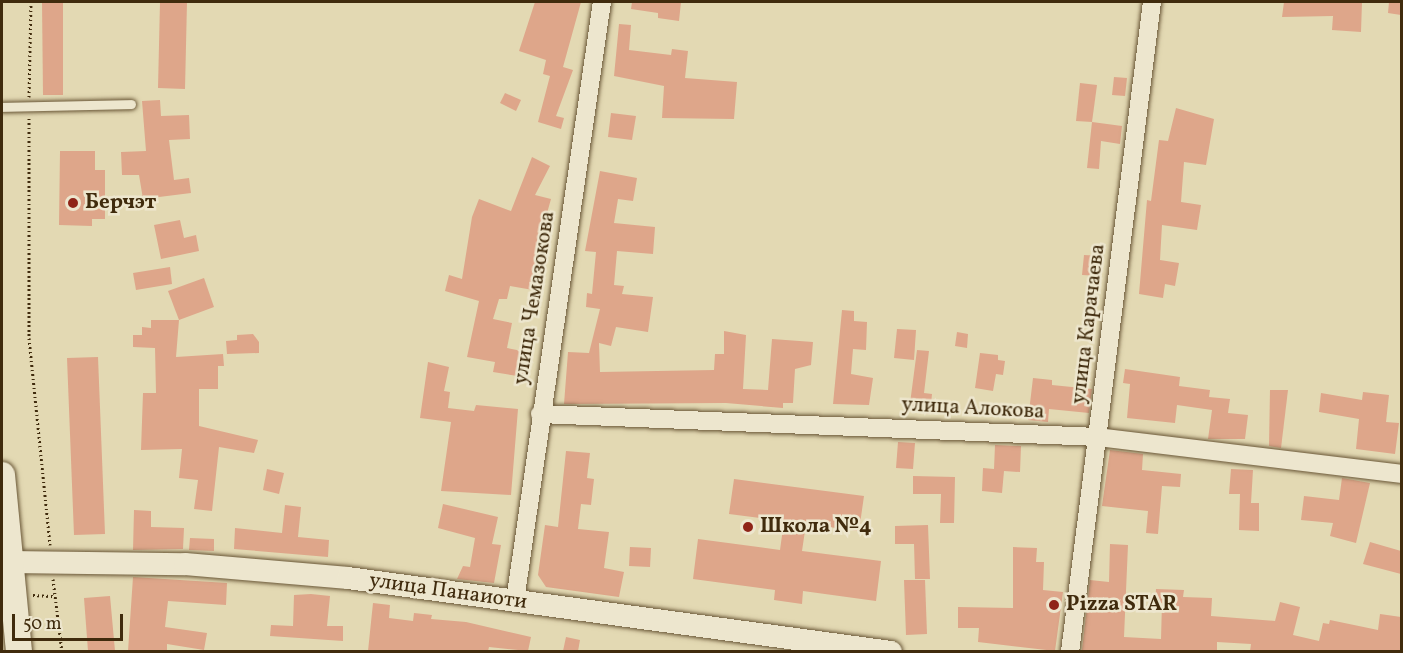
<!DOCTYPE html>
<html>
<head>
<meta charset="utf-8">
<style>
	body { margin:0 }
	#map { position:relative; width:1403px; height:653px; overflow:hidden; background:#e3d9b3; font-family:Vollkorn,serif }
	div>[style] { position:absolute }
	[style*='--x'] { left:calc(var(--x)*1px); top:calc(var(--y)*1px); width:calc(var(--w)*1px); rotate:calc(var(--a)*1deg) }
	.building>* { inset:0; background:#dea68a }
	.path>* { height:3px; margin-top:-1.5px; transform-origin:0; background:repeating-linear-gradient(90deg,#402b0d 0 1.5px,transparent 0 4.5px) }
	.roads { filter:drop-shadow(0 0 2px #695636) drop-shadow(0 0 2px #695636) }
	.service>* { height:9px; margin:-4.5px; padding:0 4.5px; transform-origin:4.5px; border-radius:4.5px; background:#ede6ce }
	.minor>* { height:18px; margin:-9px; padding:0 9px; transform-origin:9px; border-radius:9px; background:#ede6ce }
	.tertiary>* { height:22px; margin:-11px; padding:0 11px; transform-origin:11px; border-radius:11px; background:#ede6ce }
	.secondary>* { height:26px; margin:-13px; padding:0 13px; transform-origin:13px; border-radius:13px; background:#ede6ce }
	.dots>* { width:16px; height:16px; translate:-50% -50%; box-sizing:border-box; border:3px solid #ede6ce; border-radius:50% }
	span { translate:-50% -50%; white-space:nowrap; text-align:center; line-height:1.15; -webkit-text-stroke:5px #ede6ce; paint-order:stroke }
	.poi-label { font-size:21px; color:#402b0d; font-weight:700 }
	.left { translate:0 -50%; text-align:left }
	.street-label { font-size:21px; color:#402b0d }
	.frame { position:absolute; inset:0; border:3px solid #402b0d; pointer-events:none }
	.scale { position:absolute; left:12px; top:614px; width:111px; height:27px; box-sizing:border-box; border:3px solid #402b0d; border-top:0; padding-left:8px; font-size:18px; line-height:21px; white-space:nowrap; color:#402b0d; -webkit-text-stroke:4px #ede6ce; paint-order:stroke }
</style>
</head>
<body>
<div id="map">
	<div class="building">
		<div style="clip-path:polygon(42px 2px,63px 2px,63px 95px,43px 95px)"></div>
		<div style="clip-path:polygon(160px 2px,187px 2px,185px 89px,158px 88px)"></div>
		<div style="clip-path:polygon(535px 2px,581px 2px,563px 67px,573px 70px,556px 116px,564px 118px,561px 129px,538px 122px,550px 76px,543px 74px,546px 60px,519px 51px)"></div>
		<div style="clip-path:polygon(632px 2px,681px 2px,679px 21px,658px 18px,658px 13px,631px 9px)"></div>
		<div style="clip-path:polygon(1284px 2px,1362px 2px,1361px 32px,1332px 30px,1333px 16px,1282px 17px)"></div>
		<div style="clip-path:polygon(1389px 2px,1401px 2px,1401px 15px,1388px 13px)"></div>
		<div style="clip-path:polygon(619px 24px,631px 25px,629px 50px,671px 55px,672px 49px,688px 51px,685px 78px,737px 82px,734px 119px,662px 118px,664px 86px,614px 76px)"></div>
		<div style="clip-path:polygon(1114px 77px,1127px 78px,1125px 96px,1112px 95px)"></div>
		<div style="clip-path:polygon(1080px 83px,1097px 85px,1092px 122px,1076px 121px)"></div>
		<div style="clip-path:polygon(505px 93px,521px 100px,516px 111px,500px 103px)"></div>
		<div style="clip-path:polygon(160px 100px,161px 116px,189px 115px,190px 139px,169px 140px,174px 180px,189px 178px,191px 193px,143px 199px,139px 175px,122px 175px,121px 152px,146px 151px,142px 101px)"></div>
		<div style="clip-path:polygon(1176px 108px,1214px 119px,1206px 165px,1184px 162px,1181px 202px,1201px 205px,1197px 230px,1162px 225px,1160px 260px,1179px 263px,1175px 286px,1165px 284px,1163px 298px,1139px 294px,1147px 200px,1151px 201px,1159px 140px,1168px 141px)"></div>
		<div style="clip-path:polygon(611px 113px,636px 116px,632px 140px,608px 137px)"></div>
		<div style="clip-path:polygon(1092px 122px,1122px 126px,1120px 144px,1101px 141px,1099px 169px,1087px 168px)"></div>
		<div style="clip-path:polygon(60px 151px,95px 151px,95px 170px,105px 170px,105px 219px,92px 219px,92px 226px,59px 225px)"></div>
		<div style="clip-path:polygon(532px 157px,550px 166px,535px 195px,551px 199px,542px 231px,548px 232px,542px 266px,538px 265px,533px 290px,510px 286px,507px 299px,499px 299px,493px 319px,512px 323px,507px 348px,527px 352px,523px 377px,493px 372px,495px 362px,467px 357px,479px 301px,445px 291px,449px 275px,462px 279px,472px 217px,479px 199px,511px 211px)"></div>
		<div style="clip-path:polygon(600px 171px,637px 178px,633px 201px,618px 199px,614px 223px,655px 227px,653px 254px,617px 251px,614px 285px,624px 286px,622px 294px,653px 297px,648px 332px,616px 327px,611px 346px,599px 343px,600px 372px,714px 370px,715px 354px,724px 354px,724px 331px,746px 335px,743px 389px,768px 390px,772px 339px,813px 342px,811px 365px,795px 369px,793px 403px,783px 403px,783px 408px,726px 403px,564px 404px,568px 352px,589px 353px,600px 309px,586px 307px,587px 293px,592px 294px,596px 252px,585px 251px)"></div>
		<div style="clip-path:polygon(180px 220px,184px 238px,196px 235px,199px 251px,161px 259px,154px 225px)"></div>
		<div style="clip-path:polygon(1084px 255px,1101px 256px,1100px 276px,1082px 275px)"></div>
		<div style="clip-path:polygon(170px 267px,172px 284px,136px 290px,133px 273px)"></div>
		<div style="clip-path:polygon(204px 278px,214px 307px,179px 320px,168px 291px)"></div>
		<div style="clip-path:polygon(842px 310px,854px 311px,854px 321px,867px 322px,866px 350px,853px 349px,851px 374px,873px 378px,869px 405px,833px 404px)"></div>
		<div style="clip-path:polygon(151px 320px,179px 320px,176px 357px,223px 354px,224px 366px,218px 366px,218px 389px,199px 389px,199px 426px,258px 440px,254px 453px,219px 447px,212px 511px,194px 509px,198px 480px,179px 478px,182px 449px,141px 450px,143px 393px,156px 393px,155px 348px,133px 347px,133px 335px,142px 335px,142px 327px,151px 328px)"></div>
		<div style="clip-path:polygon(897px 329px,916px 330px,914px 360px,894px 358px)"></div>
		<div style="clip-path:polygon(957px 332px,968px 334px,967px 348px,955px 346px)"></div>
		<div style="clip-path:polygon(253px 334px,259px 342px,259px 353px,227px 354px,226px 341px,237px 340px,237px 335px)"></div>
		<div style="clip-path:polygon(917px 350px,929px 351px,924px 393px,932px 394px,930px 414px,909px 411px)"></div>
		<div style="clip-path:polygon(980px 353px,998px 355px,998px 360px,1005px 361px,1003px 375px,996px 374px,993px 391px,975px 388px)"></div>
		<div style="clip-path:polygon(98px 357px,105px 534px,74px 535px,67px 358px)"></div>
		<div style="clip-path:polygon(428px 362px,449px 367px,444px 391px,450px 392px,448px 408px,474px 411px,476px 405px,518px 409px,511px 495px,441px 491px,451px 422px,420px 418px)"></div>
		<div style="clip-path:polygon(1125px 369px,1180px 377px,1179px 386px,1210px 390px,1209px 397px,1230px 399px,1228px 413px,1248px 415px,1245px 439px,1208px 439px,1212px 410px,1177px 405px,1175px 423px,1127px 418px,1130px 384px,1123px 383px)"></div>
		<div style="clip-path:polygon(1033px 378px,1052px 380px,1052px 385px,1092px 389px,1089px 413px,1049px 409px,1048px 422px,1028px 420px)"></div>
		<div style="clip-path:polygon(1270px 390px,1288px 390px,1281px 448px,1269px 446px)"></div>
		<div style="clip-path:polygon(1363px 392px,1389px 395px,1386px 422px,1399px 423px,1395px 454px,1356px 449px,1359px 419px,1319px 412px,1321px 393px,1362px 400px)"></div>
		<div style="clip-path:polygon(898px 442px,915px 443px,913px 469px,896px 468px)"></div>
		<div style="clip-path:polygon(995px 445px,1021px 446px,1020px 472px,1004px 471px,1002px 493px,982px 491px,983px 468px,994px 469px)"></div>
		<div style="clip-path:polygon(1110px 450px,1143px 454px,1142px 470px,1181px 474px,1180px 487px,1162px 486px,1158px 534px,1146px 533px,1148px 511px,1102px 506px)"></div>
		<div style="clip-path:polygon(566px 451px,590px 453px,587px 478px,594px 479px,591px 505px,581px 504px,578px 529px,609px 532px,604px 568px,624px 572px,619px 597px,546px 587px,538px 575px,545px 525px,558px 527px)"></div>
		<div style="clip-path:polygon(267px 469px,284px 473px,279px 494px,263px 490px)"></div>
		<div style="clip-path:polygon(1231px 469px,1253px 470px,1251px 503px,1259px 503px,1259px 531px,1239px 530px,1240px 494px,1229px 494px)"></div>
		<div style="clip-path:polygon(913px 476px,955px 477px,954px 523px,940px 523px,941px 494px,913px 494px)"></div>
		<div style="clip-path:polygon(1342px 478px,1370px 483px,1356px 543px,1330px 536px,1333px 523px,1301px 520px,1304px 496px,1339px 500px)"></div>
		<div style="clip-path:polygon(734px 479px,864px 496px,859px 531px,806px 524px,802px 551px,881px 561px,876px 601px,803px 591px,802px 604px,774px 600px,775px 590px,693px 579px,698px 539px,780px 550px,784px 521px,729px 514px)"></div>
		<div style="clip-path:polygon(443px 504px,498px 517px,492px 544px,501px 545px,494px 583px,457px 579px,463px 566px,470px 567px,475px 538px,438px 528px)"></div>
		<div style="clip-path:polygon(285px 505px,301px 507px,298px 537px,329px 540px,328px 557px,234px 549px,235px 528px,282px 533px)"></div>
		<div style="clip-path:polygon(134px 510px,151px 511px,151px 527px,184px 528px,183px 549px,133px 550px)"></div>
		<div style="clip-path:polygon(928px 525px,930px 579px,915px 579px,914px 544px,895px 544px,895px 526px)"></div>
		<div style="clip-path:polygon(190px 538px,214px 539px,214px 551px,189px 550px)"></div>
		<div style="clip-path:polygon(1370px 542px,1401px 551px,1401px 574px,1363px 564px)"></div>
		<div style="clip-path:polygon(1110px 544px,1128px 545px,1124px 637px,1161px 639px,1162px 603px,1155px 603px,1156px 589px,1184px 590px,1183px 597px,1212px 598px,1211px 616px,1275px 621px,1280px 602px,1300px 607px,1293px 635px,1319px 641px,1323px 623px,1329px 624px,1330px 620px,1378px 630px,1380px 614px,1401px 617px,1401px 651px,1250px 651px,1251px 644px,1217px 642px,1217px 651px,1082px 650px,1090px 580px,1109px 582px)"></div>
		<div style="clip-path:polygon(630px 547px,651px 548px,650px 567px,629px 566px)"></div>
		<div style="clip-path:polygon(1013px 547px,1037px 548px,1036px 562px,1044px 562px,1043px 590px,1063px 592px,1055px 651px,978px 642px,979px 628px,958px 628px,958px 607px,1013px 608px)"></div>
		<div style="clip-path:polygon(133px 577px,227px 583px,226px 605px,168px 601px,165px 627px,207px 633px,204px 650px,167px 644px,167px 651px,128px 651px)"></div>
		<div style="clip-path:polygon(904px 580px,925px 580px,927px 634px,906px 635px)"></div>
		<div style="clip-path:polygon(311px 594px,330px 596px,327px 626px,343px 626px,343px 641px,270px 636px,271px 625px,293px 626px,294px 595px)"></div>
		<div style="clip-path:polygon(110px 596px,115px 651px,88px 651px,84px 598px)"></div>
		<div style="clip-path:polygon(373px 603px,390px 605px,389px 618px,413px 621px,414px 613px,432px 615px,431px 619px,466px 622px,531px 637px,528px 651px,489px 647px,488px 651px,368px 651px)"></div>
		<div style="clip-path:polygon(566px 637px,580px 640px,578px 651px,563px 651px)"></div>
	</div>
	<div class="path">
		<div style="--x:29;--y:97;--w:95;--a:-88.8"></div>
		<div style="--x:29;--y:118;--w:220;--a:90"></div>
		<div style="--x:29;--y:338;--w:208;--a:84.2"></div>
		<div style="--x:53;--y:579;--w:74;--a:83"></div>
		<div style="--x:33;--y:595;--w:22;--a:3"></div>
	</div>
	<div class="roads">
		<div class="service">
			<div style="--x:2;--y:107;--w:129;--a:-1.3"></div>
		</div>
		<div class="minor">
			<div style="--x:540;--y:414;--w:557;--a:2.36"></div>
			<div style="--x:1097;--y:437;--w:307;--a:6.9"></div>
			<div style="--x:515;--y:601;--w:605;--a:-81.74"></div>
			<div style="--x:1070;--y:652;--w:655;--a:-82.81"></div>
		</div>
		<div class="tertiary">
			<div style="--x:9;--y:562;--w:176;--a:0.7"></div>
			<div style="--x:185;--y:564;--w:164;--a:4.9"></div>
			<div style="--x:348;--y:578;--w:548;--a:7.76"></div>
		</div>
		<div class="secondary">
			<div style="--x:2;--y:475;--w:178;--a:84.5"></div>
		</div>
	</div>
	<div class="dots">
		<div style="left:73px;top:203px;background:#8f2418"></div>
		<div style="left:748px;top:527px;background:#8f2418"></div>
		<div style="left:1054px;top:605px;background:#8f2418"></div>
	</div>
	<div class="poi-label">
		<span class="left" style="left:85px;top:203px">Берчэт</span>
		<span class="left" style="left:760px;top:527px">Школа №4</span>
		<span class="left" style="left:1066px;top:605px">Pizza STAR</span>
	</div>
	<div class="street-label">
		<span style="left:535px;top:298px;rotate:-81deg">улица Чемазокова</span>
		<span style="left:1089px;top:324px;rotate:-83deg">улица Карачаева</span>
		<span style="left:973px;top:409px;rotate:3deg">улица Алокова</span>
		<span style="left:448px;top:592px;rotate:8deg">улица Панаиоти</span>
	</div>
	<div class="frame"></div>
	<div class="scale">50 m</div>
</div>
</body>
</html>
